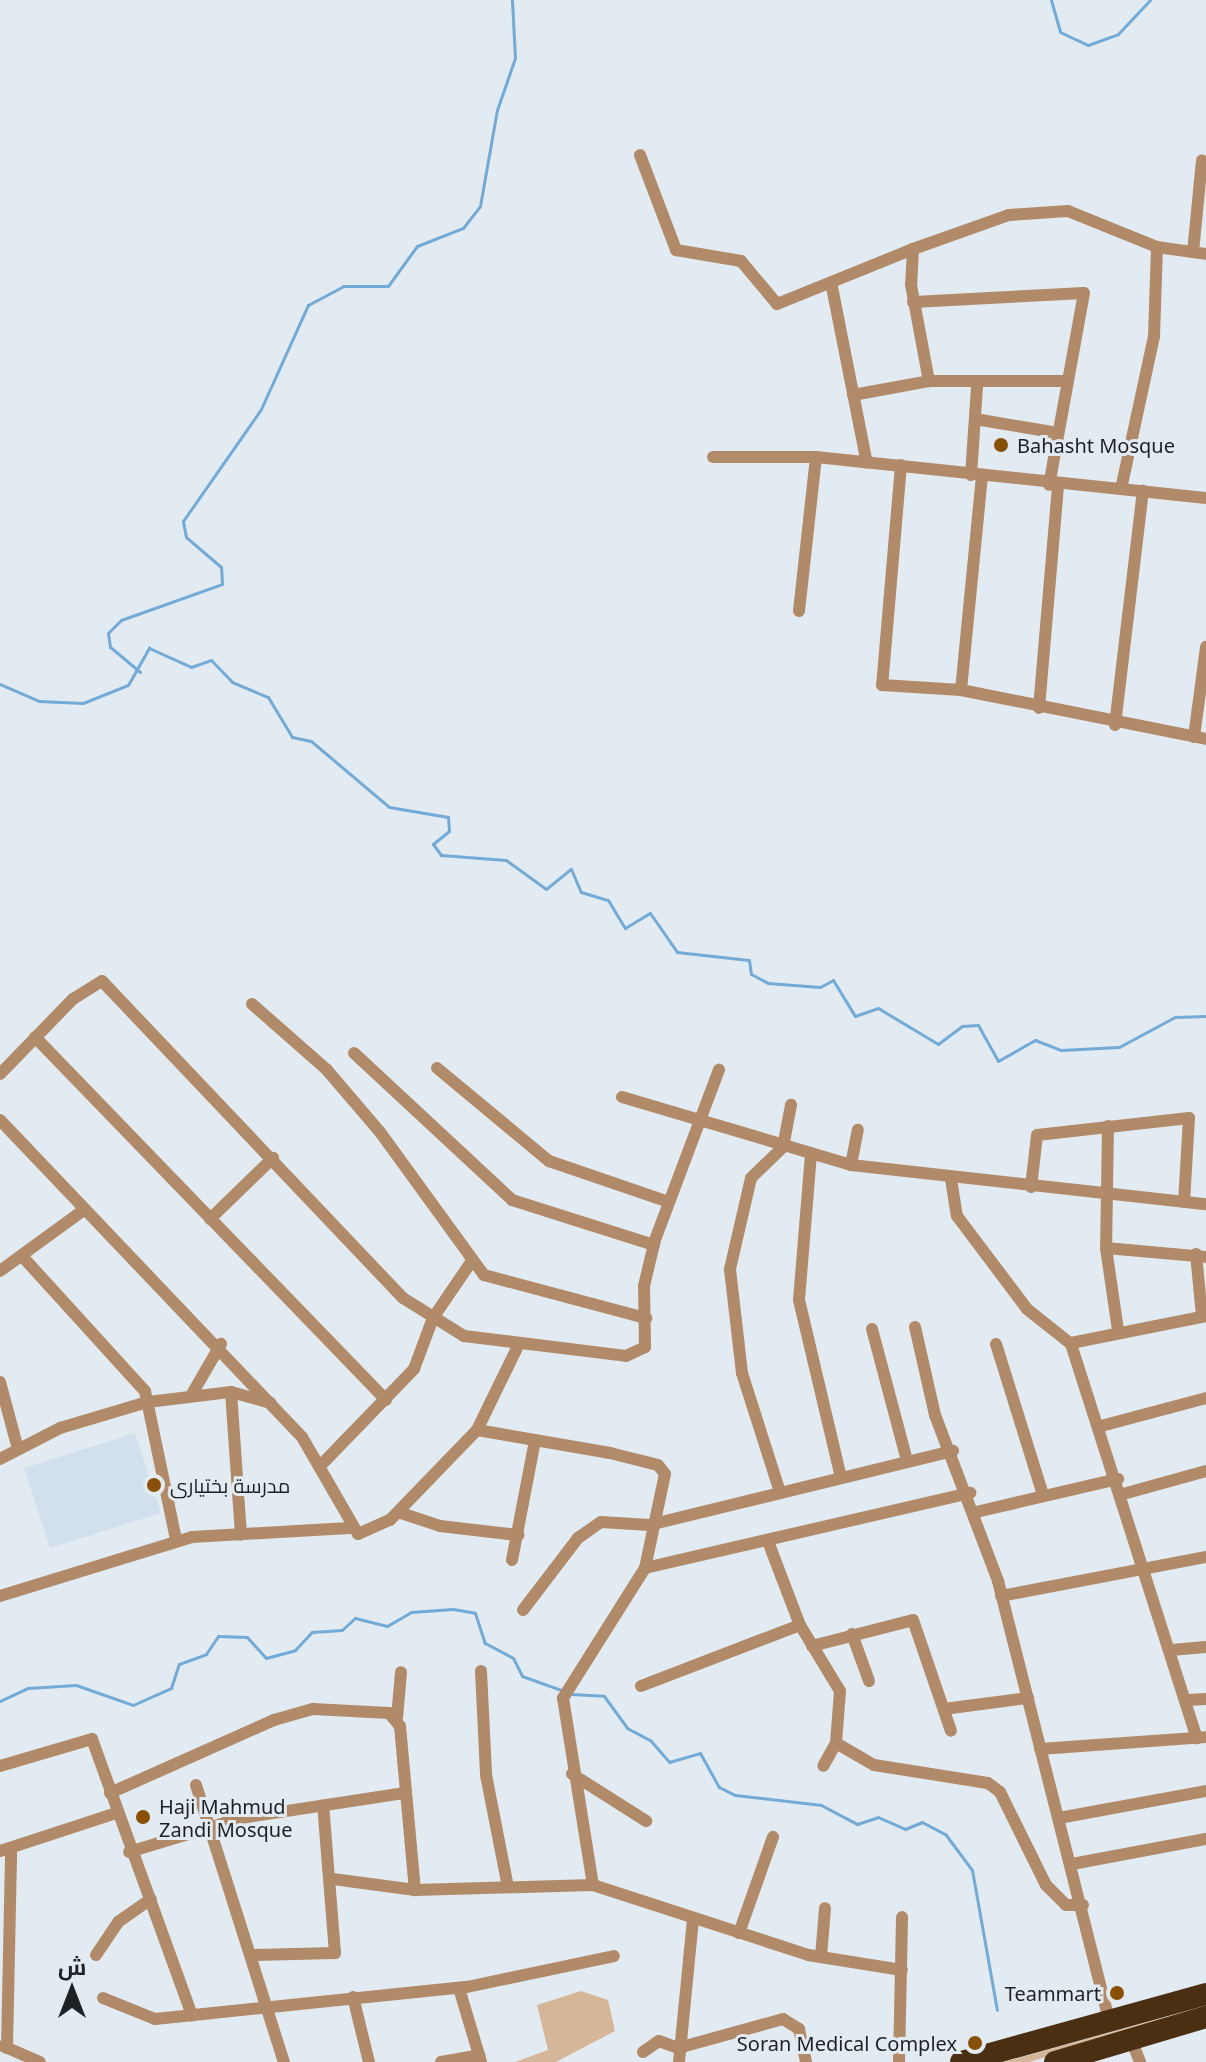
<!DOCTYPE html>
<html>
<head>
<meta charset="utf-8">
<style>
	body { margin:0 }
	#map { position:relative; width:1206px; height:2062px; overflow:hidden; background:#e3ebf2; font-family:"Noto Sans",Cairo,sans-serif }
	div>[style] { position:absolute }
	[style*='--x'] { left:calc(var(--x)*1px); top:calc(var(--y)*1px); width:calc(var(--w)*1px); rotate:calc(var(--a)*1deg) }
	.built>* { inset:0; background:#d2e0ed }
	.green>* { inset:0; background:#d6b699 }
	.stream>* { height:3px; margin:-1.5px; padding:0 1.5px; transform-origin:1.5px; border-radius:1.5px; background:#73aad6 }
	.street>* { height:12px; margin:-6px; padding:0 6px; transform-origin:6px; border-radius:6px; background:#b18b69 }
	.highway>* { height:22px; margin:-11px; padding:0 11px; transform-origin:11px; border-radius:11px; background:#4b2f13 }
	.dots>* { width:22px; height:22px; translate:-50% -50%; box-sizing:border-box; border:4px solid #e3ebf2; border-radius:50% }
	span { translate:-50% -50%; white-space:nowrap; text-align:center; line-height:1.15; -webkit-text-stroke:6px #e3ebf2; paint-order:stroke }
	.poi-label { font-size:20px; color:#1e2123 }
	.left { translate:0 -50%; text-align:left }
	.right { translate:-100% -50%; text-align:right }
	.north { position:absolute; left:32px; top:1950px; width:80px; height:80px; -webkit-text-stroke:6px #e3ebf2; paint-order:stroke; rotate:0deg; font-size:22px; font-weight:700; line-height:32px; text-align:center; color:#1e2123 }
	.north::after { content:''; display:block; margin:auto; width:28px; height:36px; background:#1e2123; clip-path:polygon(50% 0,100% 100%,50% 72%,0 100%) }
</style>
</head>
<body>
<div id="map">
	<div class="built">
		<div style="clip-path:polygon(135px 1433px,161px 1513px,50px 1548px,24px 1468px)"></div>
	</div>
	<div class="green">
		<div style="clip-path:polygon(581px 1991px,608px 2000px,615px 2031px,556px 2062px,515px 2062px,548px 2050px,537px 2005px)"></div>
		<div style="clip-path:polygon(1206px 2006px,1030px 2062px,1004px 2062px)"></div>
	</div>
	<div class="stream">
		<div style="--x:1051;--y:0;--w:33;--a:74"></div>
		<div style="--x:1060;--y:32;--w:31;--a:25"></div>
		<div style="--x:1088;--y:45;--w:32;--a:-20"></div>
		<div style="--x:1118;--y:34;--w:47;--a:-46.7"></div>
		<div style="--x:140;--y:672;--w:39;--a:-140"></div>
		<div style="--x:110;--y:647;--w:14;--a:-98"></div>
		<div style="--x:108;--y:633;--w:18;--a:-45"></div>
		<div style="--x:121;--y:620;--w:107;--a:-19.6"></div>
		<div style="--x:222;--y:584;--w:17;--a:-93"></div>
		<div style="--x:221;--y:567;--w:46;--a:-139.4"></div>
		<div style="--x:186;--y:537;--w:16;--a:-101"></div>
		<div style="--x:183;--y:521;--w:136;--a:-55.1"></div>
		<div style="--x:261;--y:409;--w:114;--a:-65.7"></div>
		<div style="--x:308;--y:305;--w:40;--a:-28"></div>
		<div style="--x:343;--y:286;--w:45;--a:0"></div>
		<div style="--x:388;--y:286;--w:49;--a:-54.1"></div>
		<div style="--x:417;--y:246;--w:49;--a:-21.4"></div>
		<div style="--x:463;--y:228;--w:28;--a:-52"></div>
		<div style="--x:480;--y:206;--w:97;--a:-80"></div>
		<div style="--x:497;--y:110;--w:55;--a:-70.9"></div>
		<div style="--x:515;--y:58;--w:58;--a:-93"></div>
		<div style="--x:0;--y:684;--w:43;--a:23.6"></div>
		<div style="--x:39;--y:701;--w:44;--a:2.6"></div>
		<div style="--x:83;--y:703;--w:48;--a:-21.8"></div>
		<div style="--x:128;--y:685;--w:43;--a:-60.4"></div>
		<div style="--x:149;--y:648;--w:46;--a:24.3"></div>
		<div style="--x:191;--y:667;--w:21;--a:-19"></div>
		<div style="--x:211;--y:660;--w:30;--a:46"></div>
		<div style="--x:232;--y:682;--w:39;--a:23"></div>
		<div style="--x:268;--y:697;--w:47;--a:59"></div>
		<div style="--x:292;--y:737;--w:19;--a:12"></div>
		<div style="--x:311;--y:741;--w:102;--a:40.2"></div>
		<div style="--x:389;--y:807;--w:60;--a:9.6"></div>
		<div style="--x:448;--y:817;--w:14;--a:86"></div>
		<div style="--x:449;--y:831;--w:21;--a:141"></div>
		<div style="--x:433;--y:844;--w:14;--a:54"></div>
		<div style="--x:441;--y:855;--w:65;--a:4.4"></div>
		<div style="--x:506;--y:860;--w:49;--a:35.9"></div>
		<div style="--x:546;--y:889;--w:32;--a:-39"></div>
		<div style="--x:571;--y:869;--w:25;--a:67"></div>
		<div style="--x:581;--y:892;--w:28;--a:17"></div>
		<div style="--x:608;--y:900;--w:33;--a:59"></div>
		<div style="--x:625;--y:928;--w:29;--a:-31"></div>
		<div style="--x:650;--y:913;--w:47;--a:55.3"></div>
		<div style="--x:677;--y:952;--w:72;--a:6.3"></div>
		<div style="--x:749;--y:960;--w:14;--a:82"></div>
		<div style="--x:751;--y:974;--w:19;--a:28"></div>
		<div style="--x:768;--y:983;--w:52;--a:4.4"></div>
		<div style="--x:820;--y:987;--w:15;--a:-28"></div>
		<div style="--x:833;--y:980;--w:42;--a:58.6"></div>
		<div style="--x:855;--y:1016;--w:24;--a:-19"></div>
		<div style="--x:878;--y:1008;--w:70;--a:31"></div>
		<div style="--x:938;--y:1044;--w:30;--a:-37"></div>
		<div style="--x:962;--y:1026;--w:16;--a:-4"></div>
		<div style="--x:978;--y:1025;--w:41;--a:60.9"></div>
		<div style="--x:998;--y:1061;--w:43;--a:-29.6"></div>
		<div style="--x:1035;--y:1040;--w:28;--a:21"></div>
		<div style="--x:1061;--y:1050;--w:58;--a:-3"></div>
		<div style="--x:1119;--y:1047;--w:64;--a:-28.2"></div>
		<div style="--x:1175;--y:1017;--w:31;--a:-2"></div>
		<div style="--x:571;--y:1694;--w:33;--a:3"></div>
		<div style="--x:604;--y:1696;--w:39;--a:54"></div>
		<div style="--x:627;--y:1728;--w:27;--a:28"></div>
		<div style="--x:651;--y:1741;--w:28;--a:49"></div>
		<div style="--x:669;--y:1762;--w:32;--a:-16"></div>
		<div style="--x:700;--y:1753;--w:39;--a:61"></div>
		<div style="--x:719;--y:1787;--w:18;--a:27"></div>
		<div style="--x:735;--y:1795;--w:87;--a:6.6"></div>
		<div style="--x:821;--y:1805;--w:41;--a:27.8"></div>
		<div style="--x:857;--y:1824;--w:22;--a:-18"></div>
		<div style="--x:878;--y:1817;--w:30;--a:24"></div>
		<div style="--x:905;--y:1829;--w:18;--a:-22"></div>
		<div style="--x:922;--y:1822;--w:27;--a:28"></div>
		<div style="--x:946;--y:1835;--w:44;--a:53.4"></div>
		<div style="--x:972;--y:1870;--w:142;--a:79.9"></div>
		<div style="--x:0;--y:1701;--w:31;--a:-25"></div>
		<div style="--x:28;--y:1688;--w:48;--a:-3.6"></div>
		<div style="--x:76;--y:1685;--w:60;--a:19.3"></div>
		<div style="--x:133;--y:1705;--w:42;--a:-24.1"></div>
		<div style="--x:171;--y:1688;--w:25;--a:-72"></div>
		<div style="--x:179;--y:1664;--w:29;--a:-20"></div>
		<div style="--x:206;--y:1654;--w:22;--a:-56"></div>
		<div style="--x:218;--y:1636;--w:29;--a:2"></div>
		<div style="--x:247;--y:1637;--w:28;--a:48"></div>
		<div style="--x:266;--y:1658;--w:30;--a:-15"></div>
		<div style="--x:295;--y:1650;--w:25;--a:-47"></div>
		<div style="--x:312;--y:1632;--w:30;--a:-4"></div>
		<div style="--x:342;--y:1630;--w:18;--a:-43"></div>
		<div style="--x:355;--y:1618;--w:33;--a:14"></div>
		<div style="--x:387;--y:1626;--w:28;--a:-30"></div>
		<div style="--x:411;--y:1612;--w:42;--a:-4.1"></div>
		<div style="--x:453;--y:1609;--w:22;--a:10"></div>
		<div style="--x:475;--y:1613;--w:32;--a:72"></div>
		<div style="--x:485;--y:1643;--w:32;--a:28"></div>
		<div style="--x:513;--y:1658;--w:20;--a:63"></div>
		<div style="--x:522;--y:1676;--w:45;--a:19.7"></div>
	</div>
	<div class="street">
		<div style="--x:640;--y:155;--w:102;--a:69.2"></div>
		<div style="--x:676;--y:250;--w:66;--a:9.6"></div>
		<div style="--x:741;--y:261;--w:56;--a:50.1"></div>
		<div style="--x:777;--y:304;--w:147;--a:-22"></div>
		<div style="--x:913;--y:249;--w:36;--a:93"></div>
		<div style="--x:911;--y:285;--w:98;--a:79.4"></div>
		<div style="--x:929;--y:381;--w:138;--a:0"></div>
		<div style="--x:913;--y:249;--w:102;--a:-19.5"></div>
		<div style="--x:1009;--y:215;--w:59;--a:-3.9"></div>
		<div style="--x:1068;--y:211;--w:96;--a:22"></div>
		<div style="--x:1157;--y:247;--w:49;--a:8.1"></div>
		<div style="--x:1193;--y:252;--w:92;--a:-84.4"></div>
		<div style="--x:832;--y:287;--w:179;--a:78.8"></div>
		<div style="--x:913;--y:302;--w:171;--a:-3"></div>
		<div style="--x:1084;--y:293;--w:195;--a:100.3"></div>
		<div style="--x:853;--y:395;--w:77;--a:-10.4"></div>
		<div style="--x:975;--y:419;--w:84;--a:9.6"></div>
		<div style="--x:713;--y:457;--w:103;--a:0"></div>
		<div style="--x:816;--y:457;--w:392;--a:6"></div>
		<div style="--x:901;--y:465;--w:221;--a:94.9"></div>
		<div style="--x:882;--y:685;--w:79;--a:3.6"></div>
		<div style="--x:961;--y:690;--w:250;--a:11.3"></div>
		<div style="--x:971;--y:475;--w:89;--a:-86.1"></div>
		<div style="--x:1121;--y:489;--w:156;--a:-77.8"></div>
		<div style="--x:1154;--y:337;--w:90;--a:-88.1"></div>
		<div style="--x:799;--y:611;--w:155;--a:-83.7"></div>
		<div style="--x:961;--y:690;--w:215;--a:-84.4"></div>
		<div style="--x:1039;--y:708;--w:223;--a:-85.1"></div>
		<div style="--x:1115;--y:725;--w:236;--a:-83.2"></div>
		<div style="--x:1194;--y:737;--w:91;--a:-82.4"></div>
		<div style="--x:252;--y:1004;--w:100;--a:41.3"></div>
		<div style="--x:327;--y:1070;--w:82;--a:49.5"></div>
		<div style="--x:380;--y:1132;--w:177;--a:54"></div>
		<div style="--x:484;--y:1275;--w:168;--a:14.9"></div>
		<div style="--x:35;--y:1037;--w:505;--a:45.96"></div>
		<div style="--x:354;--y:1053;--w:216;--a:42.9"></div>
		<div style="--x:512;--y:1200;--w:149;--a:17.6"></div>
		<div style="--x:437;--y:1068;--w:146;--a:39.7"></div>
		<div style="--x:549;--y:1161;--w:127;--a:18.9"></div>
		<div style="--x:0;--y:1074;--w:105;--a:-45.8"></div>
		<div style="--x:73;--y:999;--w:34;--a:-32"></div>
		<div style="--x:102;--y:981;--w:437;--a:46.5"></div>
		<div style="--x:403;--y:1298;--w:72;--a:31.9"></div>
		<div style="--x:464;--y:1336;--w:163;--a:7"></div>
		<div style="--x:626;--y:1356;--w:21;--a:-25"></div>
		<div style="--x:645;--y:1347;--w:61;--a:-90.9"></div>
		<div style="--x:644;--y:1286;--w:47;--a:-76.6"></div>
		<div style="--x:655;--y:1240;--w:182;--a:-69.4"></div>
		<div style="--x:622;--y:1097;--w:239;--a:16.5"></div>
		<div style="--x:851;--y:1165;--w:36;--a:-79"></div>
		<div style="--x:0;--y:1120;--w:438;--a:46.4"></div>
		<div style="--x:302;--y:1437;--w:112;--a:60"></div>
		<div style="--x:358;--y:1534;--w:35;--a:-24"></div>
		<div style="--x:390;--y:1520;--w:125;--a:-46"></div>
		<div style="--x:477;--y:1430;--w:96;--a:-64"></div>
		<div style="--x:1108;--y:1126;--w:122;--a:90.9"></div>
		<div style="--x:1106;--y:1248;--w:83;--a:81.7"></div>
		<div style="--x:811;--y:1154;--w:146;--a:94.7"></div>
		<div style="--x:799;--y:1300;--w:179;--a:76.7"></div>
		<div style="--x:851;--y:1165;--w:357;--a:6.3"></div>
		<div style="--x:951;--y:1179;--w:37;--a:81"></div>
		<div style="--x:957;--y:1216;--w:116;--a:53"></div>
		<div style="--x:1027;--y:1309;--w:56;--a:38.5"></div>
		<div style="--x:1071;--y:1344;--w:414;--a:72.3"></div>
		<div style="--x:1031;--y:1187;--w:52;--a:-83.4"></div>
		<div style="--x:1037;--y:1135;--w:153;--a:-6.4"></div>
		<div style="--x:1189;--y:1118;--w:84;--a:93.4"></div>
		<div style="--x:210;--y:1219;--w:88;--a:-44.1"></div>
		<div style="--x:1106;--y:1248;--w:100;--a:5.1"></div>
		<div style="--x:1196;--y:1254;--w:62;--a:84.5"></div>
		<div style="--x:22;--y:1256;--w:183;--a:47.7"></div>
		<div style="--x:145;--y:1391;--w:152;--a:78.2"></div>
		<div style="--x:0;--y:1271;--w:105;--a:-36.1"></div>
		<div style="--x:915;--y:1327;--w:90;--a:77.2"></div>
		<div style="--x:935;--y:1415;--w:178;--a:69.2"></div>
		<div style="--x:998;--y:1581;--w:452;--a:75.8"></div>
		<div style="--x:872;--y:1329;--w:137;--a:75.1"></div>
		<div style="--x:1071;--y:1343;--w:138;--a:-11.3"></div>
		<div style="--x:996;--y:1344;--w:158;--a:72.7"></div>
		<div style="--x:0;--y:1382;--w:69;--a:75"></div>
		<div style="--x:231;--y:1392;--w:143;--a:86"></div>
		<div style="--x:192;--y:1394;--w:58;--a:-59.9"></div>
		<div style="--x:1101;--y:1426;--w:109;--a:-14.9"></div>
		<div style="--x:477;--y:1430;--w:135;--a:9.8"></div>
		<div style="--x:610;--y:1453;--w:49;--a:14"></div>
		<div style="--x:658;--y:1465;--w:11;--a:52"></div>
		<div style="--x:665;--y:1474;--w:96;--a:102"></div>
		<div style="--x:645;--y:1568;--w:154;--a:122.2"></div>
		<div style="--x:563;--y:1698;--w:189;--a:80.9"></div>
		<div style="--x:0;--y:1459;--w:68;--a:-27.3"></div>
		<div style="--x:60;--y:1428;--w:92;--a:-16.5"></div>
		<div style="--x:148;--y:1402;--w:84;--a:-6.9"></div>
		<div style="--x:231;--y:1392;--w:41;--a:15.4"></div>
		<div style="--x:323;--y:1463;--w:131;--a:-45.9"></div>
		<div style="--x:414;--y:1369;--w:54;--a:-69.6"></div>
		<div style="--x:433;--y:1318;--w:68;--a:-55.8"></div>
		<div style="--x:779;--y:1489;--w:122;--a:-107.7"></div>
		<div style="--x:742;--y:1373;--w:105;--a:-96.6"></div>
		<div style="--x:730;--y:1269;--w:93;--a:-77"></div>
		<div style="--x:751;--y:1178;--w:45;--a:-44.1"></div>
		<div style="--x:783;--y:1147;--w:43;--a:-79.2"></div>
		<div style="--x:1123;--y:1494;--w:86;--a:-15.5"></div>
		<div style="--x:398;--y:1512;--w:44;--a:18.4"></div>
		<div style="--x:440;--y:1526;--w:79;--a:6.6"></div>
		<div style="--x:976;--y:1512;--w:146;--a:-13.1"></div>
		<div style="--x:769;--y:1544;--w:87;--a:69.1"></div>
		<div style="--x:800;--y:1625;--w:77;--a:58.8"></div>
		<div style="--x:840;--y:1691;--w:52;--a:94.4"></div>
		<div style="--x:836;--y:1743;--w:26;--a:119"></div>
		<div style="--x:512;--y:1560;--w:122;--a:-79.1"></div>
		<div style="--x:645;--y:1568;--w:334;--a:-13"></div>
		<div style="--x:0;--y:1596;--w:201;--a:-17.1"></div>
		<div style="--x:192;--y:1537;--w:158;--a:-3.3"></div>
		<div style="--x:1001;--y:1596;--w:209;--a:-10.8"></div>
		<div style="--x:523;--y:1610;--w:91;--a:-52.6"></div>
		<div style="--x:578;--y:1538;--w:28;--a:-35"></div>
		<div style="--x:601;--y:1522;--w:48;--a:3.6"></div>
		<div style="--x:649;--y:1525;--w:313;--a:-13.7"></div>
		<div style="--x:852;--y:1634;--w:50;--a:70.1"></div>
		<div style="--x:812;--y:1646;--w:104;--a:-14.4"></div>
		<div style="--x:913;--y:1620;--w:117;--a:71.1"></div>
		<div style="--x:1171;--y:1650;--w:35;--a:-5"></div>
		<div style="--x:481;--y:1671;--w:104;--a:87.2"></div>
		<div style="--x:486;--y:1775;--w:114;--a:78.9"></div>
		<div style="--x:641;--y:1686;--w:170;--a:-21"></div>
		<div style="--x:1187;--y:1700;--w:19;--a:-3"></div>
		<div style="--x:944;--y:1709;--w:85;--a:-7.5"></div>
		<div style="--x:397;--y:1718;--w:46;--a:-85"></div>
		<div style="--x:836;--y:1743;--w:44;--a:30.1"></div>
		<div style="--x:874;--y:1765;--w:115;--a:9"></div>
		<div style="--x:988;--y:1783;--w:15;--a:37"></div>
		<div style="--x:1000;--y:1792;--w:104;--a:63.7"></div>
		<div style="--x:1046;--y:1885;--w:28;--a:45"></div>
		<div style="--x:1066;--y:1905;--w:17;--a:0"></div>
		<div style="--x:1040;--y:1749;--w:166;--a:-4.1"></div>
		<div style="--x:0;--y:1766;--w:96;--a:-16.4"></div>
		<div style="--x:92;--y:1739;--w:294;--a:70.1"></div>
		<div style="--x:572;--y:1774;--w:88;--a:32.4"></div>
		<div style="--x:196;--y:1785;--w:291;--a:72.4"></div>
		<div style="--x:110;--y:1793;--w:180;--a:-24"></div>
		<div style="--x:274;--y:1720;--w:41;--a:-15.8"></div>
		<div style="--x:313;--y:1709;--w:76;--a:3"></div>
		<div style="--x:389;--y:1713;--w:17;--a:50"></div>
		<div style="--x:400;--y:1726;--w:165;--a:84.8"></div>
		<div style="--x:1059;--y:1818;--w:149;--a:-10.4"></div>
		<div style="--x:0;--y:1851;--w:122;--a:-18.1"></div>
		<div style="--x:129;--y:1852;--w:117;--a:-16.9"></div>
		<div style="--x:241;--y:1818;--w:166;--a:-8.7"></div>
		<div style="--x:1072;--y:1864;--w:136;--a:-10.6"></div>
		<div style="--x:333;--y:1879;--w:83;--a:7.6"></div>
		<div style="--x:415;--y:1890;--w:178;--a:-1.6"></div>
		<div style="--x:593;--y:1885;--w:226;--a:18"></div>
		<div style="--x:808;--y:1955;--w:95;--a:9.1"></div>
		<div style="--x:739;--y:1933;--w:102;--a:-70.5"></div>
		<div style="--x:96;--y:1955;--w:40;--a:-56"></div>
		<div style="--x:118;--y:1922;--w:40;--a:-34.9"></div>
		<div style="--x:255;--y:1955;--w:80;--a:-1.4"></div>
		<div style="--x:335;--y:1953;--w:148;--a:-94.6"></div>
		<div style="--x:821;--y:1957;--w:49;--a:-85.3"></div>
		<div style="--x:459;--y:1988;--w:77;--a:73.4"></div>
		<div style="--x:353;--y:1997;--w:67;--a:76.2"></div>
		<div style="--x:103;--y:1998;--w:56;--a:22"></div>
		<div style="--x:155;--y:2019;--w:314;--a:-5.9"></div>
		<div style="--x:467;--y:1987;--w:150;--a:-11.9"></div>
		<div style="--x:1130;--y:2037;--w:27;--a:68"></div>
		<div style="--x:3;--y:2046;--w:40;--a:23.4"></div>
		<div style="--x:7;--y:2048;--w:198;--a:-88.8"></div>
		<div style="--x:643;--y:2052;--w:19;--a:-35"></div>
		<div style="--x:659;--y:2041;--w:20;--a:20"></div>
		<div style="--x:678;--y:2048;--w:109;--a:-15.4"></div>
		<div style="--x:783;--y:2019;--w:19;--a:32"></div>
		<div style="--x:799;--y:2029;--w:34;--a:78"></div>
		<div style="--x:441;--y:2062;--w:39;--a:-10"></div>
		<div style="--x:679;--y:2062;--w:143;--a:-84.4"></div>
		<div style="--x:899;--y:2062;--w:145;--a:-88.8"></div>
	</div>
	<div class="highway">
		<div style="--x:961;--y:2062;--w:254;--a:-15.5"></div>
		<div style="--x:1055;--y:2062;--w:158;--a:-16.6"></div>
	</div>
	<div class="dots">
		<div style="left:1001px;top:445px;background:#895007"></div>
		<div style="left:154px;top:1485px;background:#895007"></div>
		<div style="left:143px;top:1817px;background:#895007"></div>
		<div style="left:1117px;top:1993px;background:#895007"></div>
		<div style="left:975px;top:2043px;background:#895007"></div>
	</div>
	<div class="poi-label">
		<span class="left" style="left:1017px;top:445px">Bahasht Mosque</span>
		<span class="left" style="left:170px;top:1485px">مدرسة بختيارى</span>
		<span class="left" style="left:159px;top:1818px">Haji Mahmud<br>Zandi Mosque</span>
		<span class="right" style="left:1101px;top:1993px">Teammart</span>
		<span class="right" style="left:957px;top:2043px">Soran Medical Complex</span>
	</div>
	<div class="north">ش</div>
</div>
</body>
</html>
